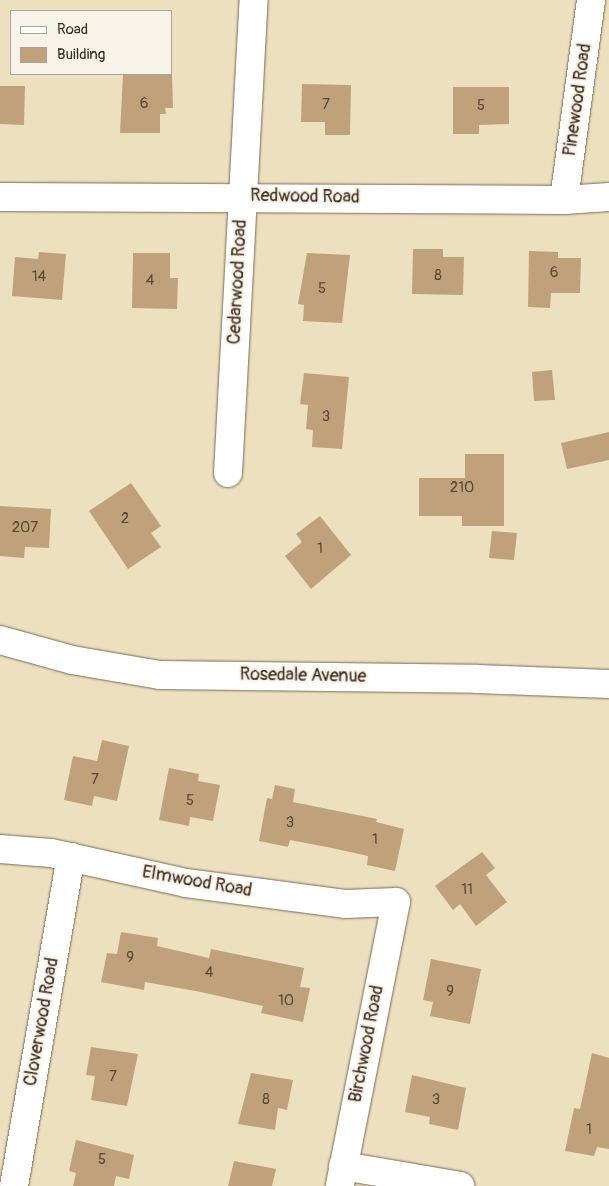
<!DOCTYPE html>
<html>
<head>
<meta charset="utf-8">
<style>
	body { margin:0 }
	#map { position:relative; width:609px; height:1186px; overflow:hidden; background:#ede0bf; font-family:Pangolin,sans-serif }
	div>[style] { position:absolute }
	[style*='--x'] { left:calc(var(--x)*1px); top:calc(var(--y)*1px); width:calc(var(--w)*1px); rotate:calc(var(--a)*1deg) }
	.building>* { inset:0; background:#bfa27c }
	.roads { filter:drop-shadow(0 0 1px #796a56) drop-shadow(0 0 1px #796a56) }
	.minor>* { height:28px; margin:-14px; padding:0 14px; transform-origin:14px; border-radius:14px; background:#fff }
	.tertiary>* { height:28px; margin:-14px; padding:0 14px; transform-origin:14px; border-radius:14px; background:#fff }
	span { translate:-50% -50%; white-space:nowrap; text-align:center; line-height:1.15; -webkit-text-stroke:4.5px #f7f3e8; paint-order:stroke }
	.number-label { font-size:15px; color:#5c4836 }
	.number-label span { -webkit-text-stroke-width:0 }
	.street-label { font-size:18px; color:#3b2a1e }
	.legend { position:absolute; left:10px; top:10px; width:162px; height:65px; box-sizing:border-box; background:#f7f3e8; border:1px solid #aca397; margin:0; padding:6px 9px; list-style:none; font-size:15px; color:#3b2a1e }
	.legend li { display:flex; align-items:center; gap:10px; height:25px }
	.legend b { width:25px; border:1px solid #aca397 }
</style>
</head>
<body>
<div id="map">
	<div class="building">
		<div style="clip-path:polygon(123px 74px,172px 74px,173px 108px,165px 108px,166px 114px,160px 114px,160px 133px,120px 133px)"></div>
		<div style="clip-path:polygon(302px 84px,351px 85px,350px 135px,325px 135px,325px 122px,301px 122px)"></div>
		<div style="clip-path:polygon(0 86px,25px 86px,24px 125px,0 124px)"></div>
		<div style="clip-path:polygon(453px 87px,509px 87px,509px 124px,479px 125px,479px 134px,453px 134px)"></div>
		<div style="clip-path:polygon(413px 249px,443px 249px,443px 257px,464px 257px,463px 295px,412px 294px)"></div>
		<div style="clip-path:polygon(529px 251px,558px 252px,558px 258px,581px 258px,580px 293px,551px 293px,550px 308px,528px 307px)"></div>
		<div style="clip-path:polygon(39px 252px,66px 254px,62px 300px,12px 296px,15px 257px,38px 259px)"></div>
		<div style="clip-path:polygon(133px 253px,170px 253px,170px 278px,178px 278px,177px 309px,132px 308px)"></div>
		<div style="clip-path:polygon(307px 253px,350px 255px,342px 323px,303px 321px,304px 305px,298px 304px)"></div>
		<div style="clip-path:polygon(552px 370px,555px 400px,534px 401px,532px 372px)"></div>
		<div style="clip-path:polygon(304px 373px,349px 377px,342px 449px,312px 447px,313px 430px,306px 429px,308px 405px,300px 404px)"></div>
		<div style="clip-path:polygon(609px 432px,609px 460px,567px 469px,561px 443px)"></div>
		<div style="clip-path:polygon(465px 454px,504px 454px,504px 526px,462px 526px,462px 516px,419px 516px,419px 478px,465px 478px)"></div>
		<div style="clip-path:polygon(131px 483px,161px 526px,151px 533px,161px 547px,128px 569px,89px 511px)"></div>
		<div style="clip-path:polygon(0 506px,51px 509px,49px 548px,25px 547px,24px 558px,0 556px)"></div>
		<div style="clip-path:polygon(320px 516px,351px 555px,311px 589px,285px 556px,302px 542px,296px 534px)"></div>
		<div style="clip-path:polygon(492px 531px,517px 533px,514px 560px,489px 558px)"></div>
		<div style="clip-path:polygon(102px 740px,129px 746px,117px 801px,94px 796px,92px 806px,64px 800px,73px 756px,97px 761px)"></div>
		<div style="clip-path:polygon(169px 768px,199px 774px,198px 781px,220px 785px,213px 821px,190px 817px,189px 826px,159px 820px)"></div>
		<div style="clip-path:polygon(275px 785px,295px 789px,293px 802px,377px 819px,376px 822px,404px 829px,395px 871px,367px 865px,368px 856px,327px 847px,290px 840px,288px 847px,259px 841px,267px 798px,272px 799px)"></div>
		<div style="clip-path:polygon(482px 852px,495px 868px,486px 875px,507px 902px,476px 926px,460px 904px,453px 910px,435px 886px)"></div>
		<div style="clip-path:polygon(121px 932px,158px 938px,157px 946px,209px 958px,211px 949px,304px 968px,300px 987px,310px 988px,303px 1022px,261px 1013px,263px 1006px,201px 992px,145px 982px,144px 990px,101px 982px,107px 953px,117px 954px)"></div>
		<div style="clip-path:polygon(431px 959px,481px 969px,470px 1024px,430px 1016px,433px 1002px,423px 1000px)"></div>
		<div style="clip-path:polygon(91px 1047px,138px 1054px,127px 1106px,91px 1100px,95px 1076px,86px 1075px)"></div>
		<div style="clip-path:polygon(592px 1053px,609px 1058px,609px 1149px,597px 1147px,594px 1156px,565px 1151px,574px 1108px,580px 1109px)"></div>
		<div style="clip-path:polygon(251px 1073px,293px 1080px,287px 1110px,278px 1108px,275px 1130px,238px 1124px)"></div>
		<div style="clip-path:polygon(412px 1075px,466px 1088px,458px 1130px,429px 1124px,430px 1117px,405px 1112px)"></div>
		<div style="clip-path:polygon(76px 1140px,134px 1155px,129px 1179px,116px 1176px,114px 1186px,73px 1186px,76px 1173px,69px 1171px)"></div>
		<div style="clip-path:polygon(234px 1161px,276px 1169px,272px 1186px,228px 1186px)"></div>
	</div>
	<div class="roads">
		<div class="minor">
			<div style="--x:0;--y:197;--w:564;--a:0.3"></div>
			<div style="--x:564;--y:200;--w:45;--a:-3.8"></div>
			<div style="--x:564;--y:200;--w:202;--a:-82.3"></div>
			<div style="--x:228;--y:473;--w:474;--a:-86.9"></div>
			<div style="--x:0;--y:849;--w:51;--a:4.5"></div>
			<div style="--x:51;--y:853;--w:138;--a:12.5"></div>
			<div style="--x:186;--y:883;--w:160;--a:7.5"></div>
			<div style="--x:345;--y:904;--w:51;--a:-2.2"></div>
			<div style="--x:396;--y:902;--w:289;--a:101.2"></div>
			<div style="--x:343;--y:1166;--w:119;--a:9.7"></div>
			<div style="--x:14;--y:1186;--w:334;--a:-80.2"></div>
		</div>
		<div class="tertiary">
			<div style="--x:0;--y:640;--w:75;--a:15.5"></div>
			<div style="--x:72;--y:660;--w:89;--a:9.7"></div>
			<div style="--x:160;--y:675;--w:317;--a:0.7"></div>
			<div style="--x:477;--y:679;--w:132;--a:2.2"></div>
		</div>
	</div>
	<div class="number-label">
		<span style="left:144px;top:104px">6</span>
		<span style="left:326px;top:105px">7</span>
		<span style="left:481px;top:106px">5</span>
		<span style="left:554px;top:273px">6</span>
		<span style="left:438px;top:276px">8</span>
		<span style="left:39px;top:277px">14</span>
		<span style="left:150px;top:281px">4</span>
		<span style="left:322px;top:289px">5</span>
		<span style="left:326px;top:417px">3</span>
		<span style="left:462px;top:488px">210</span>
		<span style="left:125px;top:519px">2</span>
		<span style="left:25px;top:528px">207</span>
		<span style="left:320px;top:549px">1</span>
		<span style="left:95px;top:780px">7</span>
		<span style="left:190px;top:801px">5</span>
		<span style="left:290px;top:823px">3</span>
		<span style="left:375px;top:840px">1</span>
		<span style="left:467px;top:890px">11</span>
		<span style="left:130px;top:958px">9</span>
		<span style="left:209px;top:973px">4</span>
		<span style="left:450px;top:992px">9</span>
		<span style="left:286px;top:1001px">10</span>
		<span style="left:113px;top:1077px">7</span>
		<span style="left:266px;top:1100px">8</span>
		<span style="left:436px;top:1100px">3</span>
		<span style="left:589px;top:1130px">1</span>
		<span style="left:102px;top:1160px">5</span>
	</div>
	<div class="street-label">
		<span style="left:578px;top:100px;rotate:-82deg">Pinewood Road</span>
		<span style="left:305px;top:197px;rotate:1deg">Redwood Road</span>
		<span style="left:238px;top:282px;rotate:-87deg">Cedarwood Road</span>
		<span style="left:303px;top:676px;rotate:1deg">Rosedale Avenue</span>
		<span style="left:197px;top:882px;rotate:10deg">Elmwood Road</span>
		<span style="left:42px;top:1022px;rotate:-80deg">Cloverwood Road</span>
		<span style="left:367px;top:1044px;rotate:-79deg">Birchwood Road</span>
	</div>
	<ul class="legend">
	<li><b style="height:6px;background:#fff"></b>Road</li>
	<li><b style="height:14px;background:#bfa27c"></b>Building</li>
	</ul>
</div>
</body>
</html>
